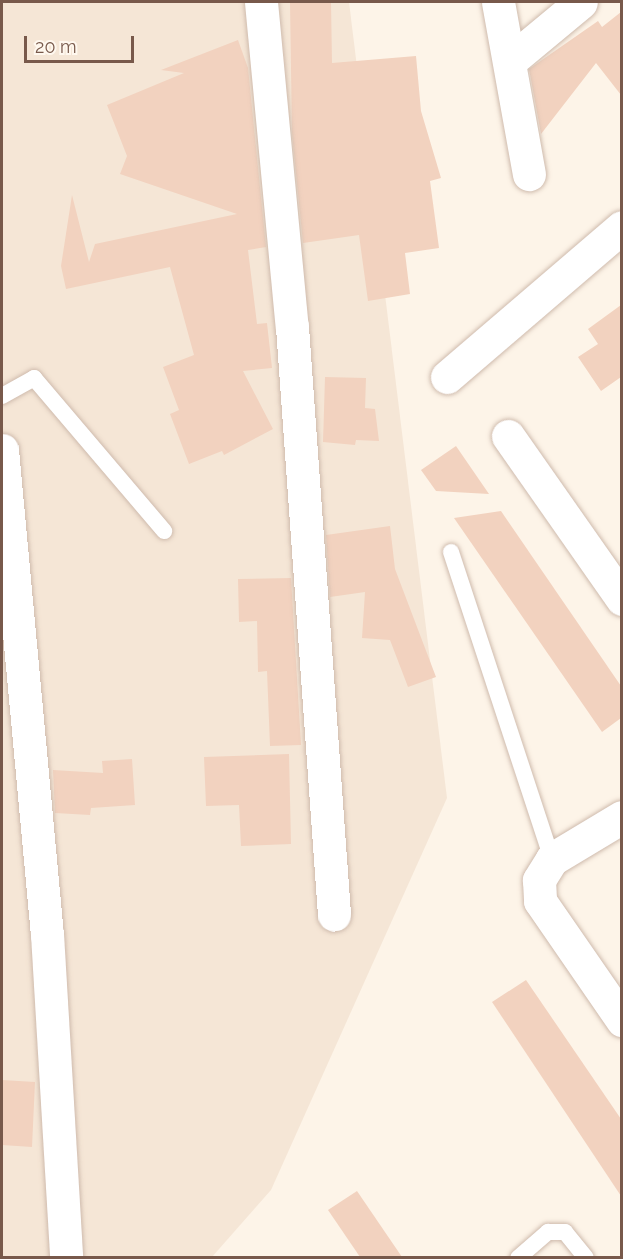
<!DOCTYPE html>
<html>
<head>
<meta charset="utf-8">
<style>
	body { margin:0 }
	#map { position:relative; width:623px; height:1259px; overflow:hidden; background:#fdf4e8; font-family:Raleway,sans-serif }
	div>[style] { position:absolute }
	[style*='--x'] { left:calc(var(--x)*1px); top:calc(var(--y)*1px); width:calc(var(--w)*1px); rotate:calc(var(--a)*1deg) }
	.residential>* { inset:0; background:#f5e6d6 }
	.building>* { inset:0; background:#f2d2bf }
	.roads { filter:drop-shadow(0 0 2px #cfbbad) drop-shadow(0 0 2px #cfbbad) }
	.lane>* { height:16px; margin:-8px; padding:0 8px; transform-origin:8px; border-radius:8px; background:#fff }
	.street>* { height:33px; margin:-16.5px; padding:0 16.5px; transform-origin:16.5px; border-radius:16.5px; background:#fff }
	span { translate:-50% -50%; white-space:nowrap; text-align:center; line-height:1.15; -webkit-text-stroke:4.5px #fff8ef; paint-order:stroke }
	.frame { position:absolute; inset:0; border:3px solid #78594b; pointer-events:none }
	.scale { position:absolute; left:24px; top:36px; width:110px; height:27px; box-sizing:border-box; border:3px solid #78594b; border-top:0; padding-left:8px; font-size:18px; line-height:21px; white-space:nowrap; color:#78594b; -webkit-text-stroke:4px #fff8ef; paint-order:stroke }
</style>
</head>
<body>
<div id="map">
	<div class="residential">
		<div style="clip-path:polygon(2px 2px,349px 2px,447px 798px,271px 1190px,212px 1257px,2px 1258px)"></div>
	</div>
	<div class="building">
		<div style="clip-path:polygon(290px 2px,331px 2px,332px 63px,416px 56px,421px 111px,441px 178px,430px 181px,439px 248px,405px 253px,410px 294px,368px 301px,359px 235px,303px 243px,292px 133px)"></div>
		<div style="clip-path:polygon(621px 12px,621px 95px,596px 63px,541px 134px,529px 69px,598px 21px,602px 27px)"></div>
		<div style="clip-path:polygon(238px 40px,248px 68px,266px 247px,248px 250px,257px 324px,267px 323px,272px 368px,243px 371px,273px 429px,224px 455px,222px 451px,189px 464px,170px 414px,179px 410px,163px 367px,194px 355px,170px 267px,66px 289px,61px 266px,72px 195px,89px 262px,95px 244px,237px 214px,120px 174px,127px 156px,107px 105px,184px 73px,161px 70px)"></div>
		<div style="clip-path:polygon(621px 305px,621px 377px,601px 391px,578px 357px,598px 344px,588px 329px)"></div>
		<div style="clip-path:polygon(325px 377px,366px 378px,365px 408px,375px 409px,379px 441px,356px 440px,355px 445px,323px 442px)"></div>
		<div style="clip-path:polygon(456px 446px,489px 494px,436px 491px,421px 470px)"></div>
		<div style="clip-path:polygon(501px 511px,621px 686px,621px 718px,602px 732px,454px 518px)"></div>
		<div style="clip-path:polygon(390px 526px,395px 569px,436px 677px,408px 687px,390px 640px,362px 638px,365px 592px,330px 597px,326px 535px)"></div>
		<div style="clip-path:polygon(291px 578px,301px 745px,270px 746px,267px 671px,258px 672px,257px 621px,239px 622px,238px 579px)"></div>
		<div style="clip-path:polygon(289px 754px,291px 844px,241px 846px,239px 805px,206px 806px,204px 757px)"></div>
		<div style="clip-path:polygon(132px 759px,135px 805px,91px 808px,90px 815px,55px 813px,53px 770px,103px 773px,102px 761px)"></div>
		<div style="clip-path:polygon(526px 980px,621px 1119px,621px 1196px,492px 1002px)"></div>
		<div style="clip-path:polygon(2px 1080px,35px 1082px,32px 1147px,2px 1145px)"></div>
		<div style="clip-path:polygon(357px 1191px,402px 1257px,360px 1257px,328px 1210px)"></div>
	</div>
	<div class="roads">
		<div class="lane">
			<div style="--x:2;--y:396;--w:37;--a:-29"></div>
			<div style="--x:34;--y:378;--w:201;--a:49.6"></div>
			<div style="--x:451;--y:552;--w:323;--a:71.8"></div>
			<div style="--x:518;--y:1258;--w:40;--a:-41"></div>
			<div style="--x:548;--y:1232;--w:17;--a:0"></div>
			<div style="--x:565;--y:1232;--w:33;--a:51"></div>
		</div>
		<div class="street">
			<div style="--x:261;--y:2;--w:326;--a:84.6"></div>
			<div style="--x:292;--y:327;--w:589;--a:85.91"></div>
			<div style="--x:498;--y:2;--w:175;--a:79.8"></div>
			<div style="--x:510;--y:61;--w:92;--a:-39.7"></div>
			<div style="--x:447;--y:377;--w:230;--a:-40.6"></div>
			<div style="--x:508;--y:436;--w:199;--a:55"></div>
			<div style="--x:2;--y:450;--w:486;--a:84.7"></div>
			<div style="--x:47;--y:934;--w:325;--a:86.6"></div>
			<div style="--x:622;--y:817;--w:82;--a:149"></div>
			<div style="--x:552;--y:859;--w:25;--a:122"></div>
			<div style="--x:539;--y:880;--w:21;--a:87"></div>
			<div style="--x:540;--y:901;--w:145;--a:55.4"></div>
		</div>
	</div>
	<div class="frame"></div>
	<div class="scale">20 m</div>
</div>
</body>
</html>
